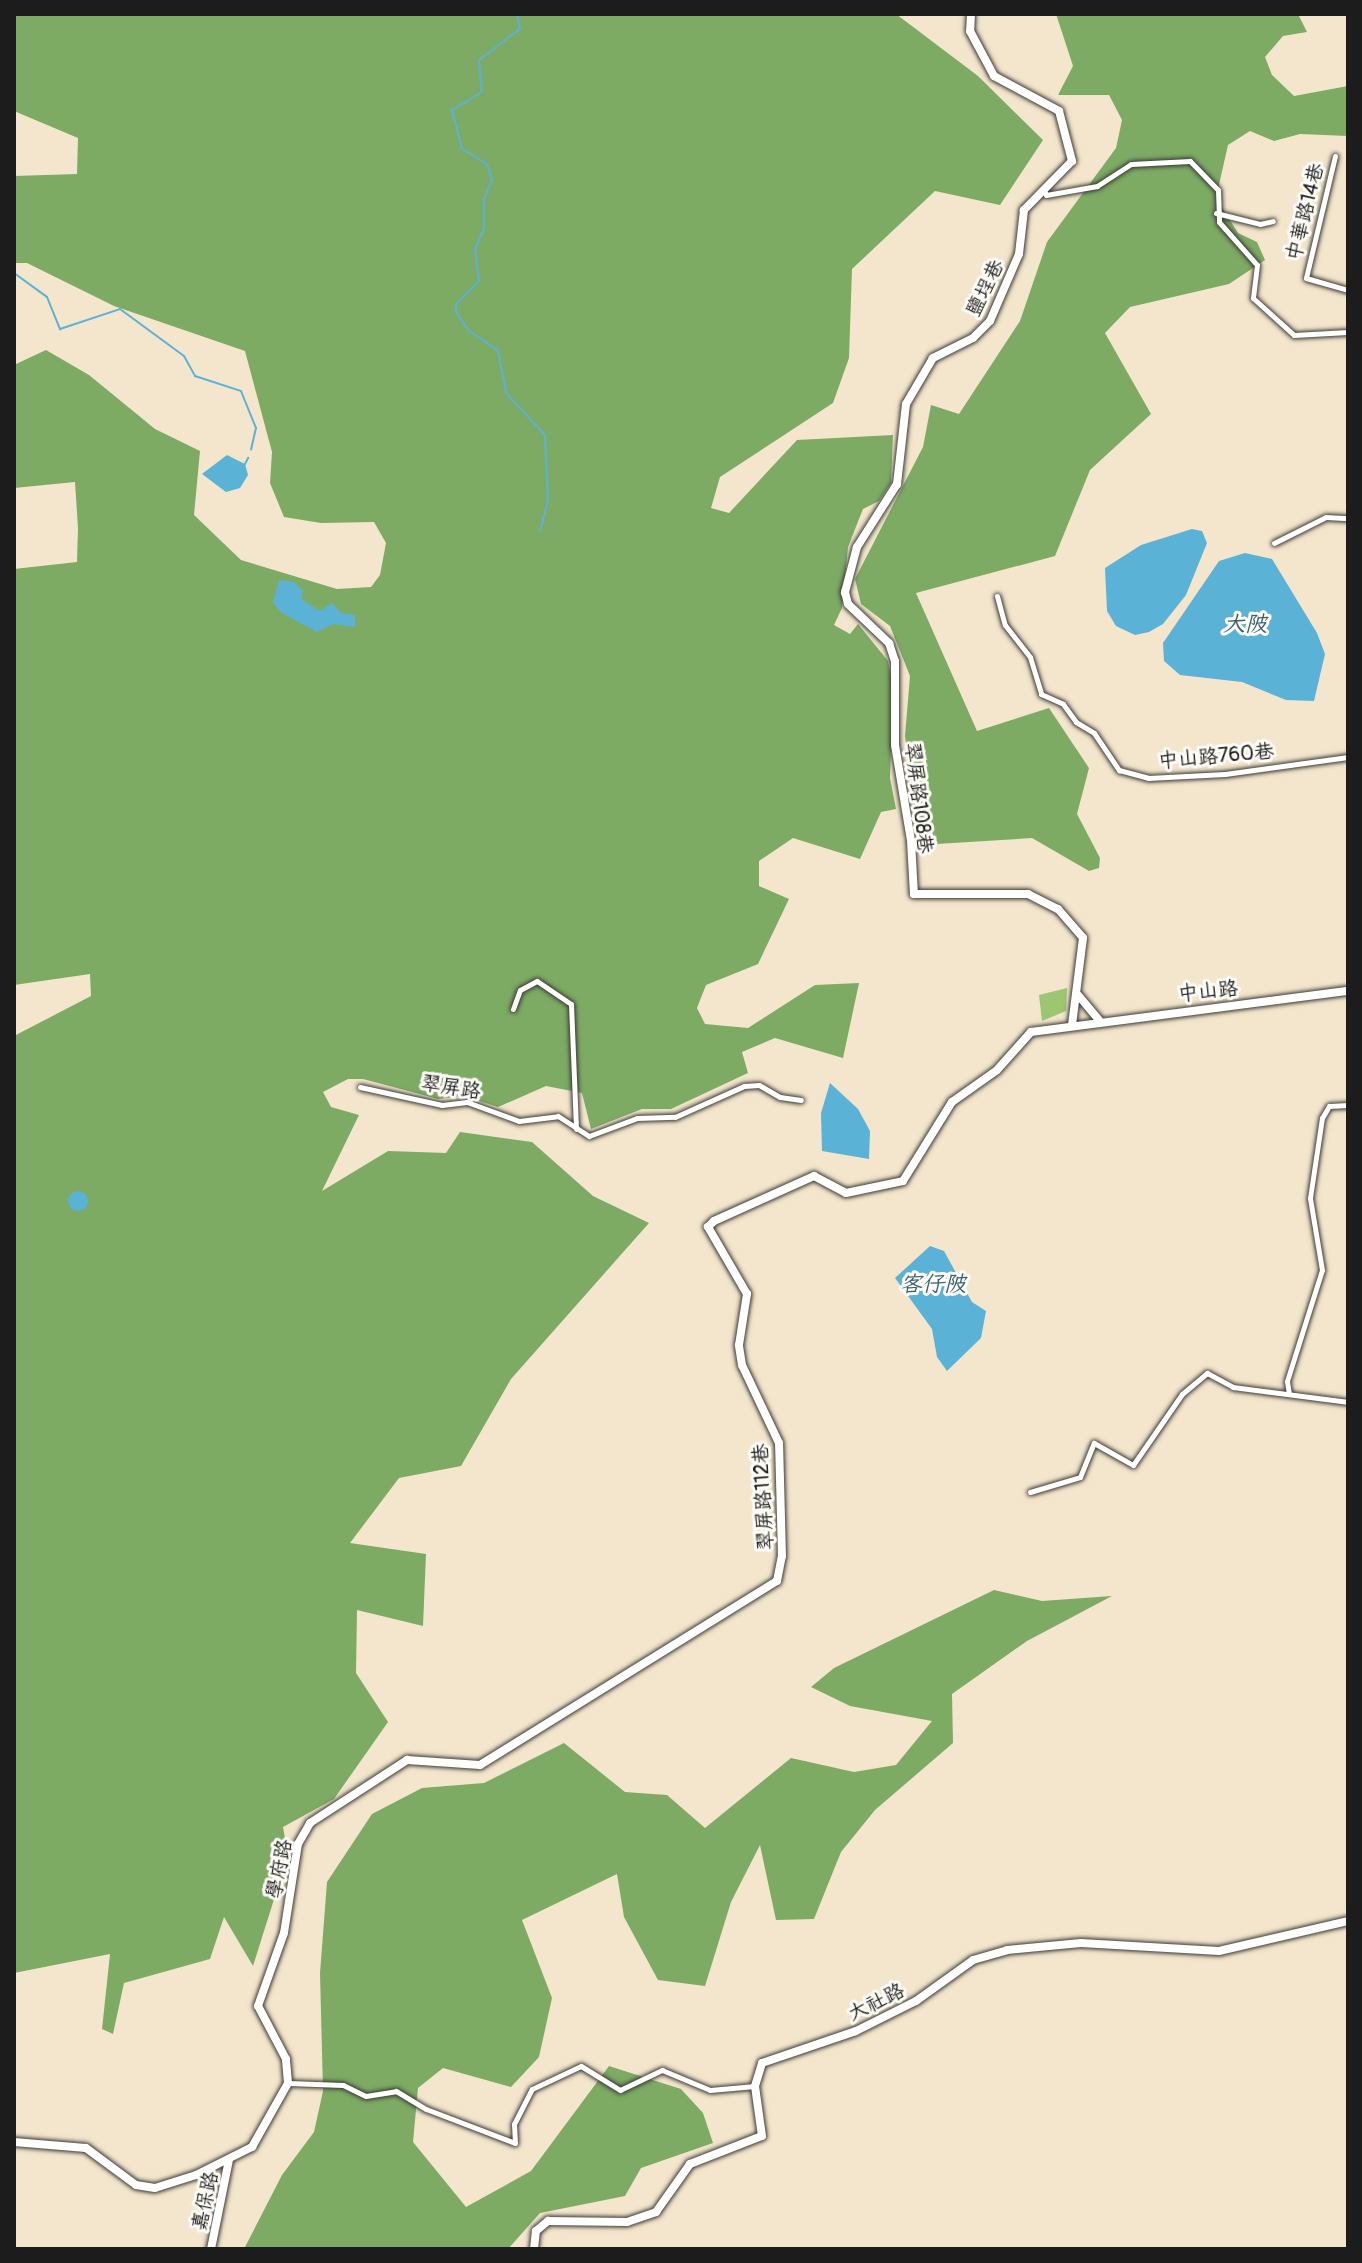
<!DOCTYPE html>
<html>
<head>
<meta charset="utf-8">
<style>
	body { margin:0 }
	#map { position:relative; width:1362px; height:2263px; overflow:hidden; background:#f3e6cc; font-family:Pangolin,"LXGW WenKai TC",sans-serif }
	div>[style] { position:absolute }
	[style*='--x'] { left:calc(var(--x)*1px); top:calc(var(--y)*1px); width:calc(var(--w)*1px); rotate:calc(var(--a)*1deg) }
	.green>* { inset:0; background:#9cc672 }
	.forest>* { inset:0; background:#7dab64 }
	.water>* { inset:0; background:#5ab2d7 }
	.round { border-radius:50% }
	.stream>* { height:2px; margin:-1px; padding:0 1px; transform-origin:1px; border-radius:1px; background:#5ab2d7 }
	.roads { filter:drop-shadow(0 0 2px #3c3a36) drop-shadow(0 0 2px #3c3a36) }
	.street>* { height:5px; margin:-2.5px; padding:0 2.5px; transform-origin:2.5px; border-radius:2.5px; background:#fff }
	.secondary>* { height:8px; margin:-4px; padding:0 4px; transform-origin:4px; border-radius:4px; background:#fff }
	span { translate:-50% -50%; white-space:nowrap; text-align:center; line-height:1.15; -webkit-text-stroke:6px #fdfcf7; paint-order:stroke }
	.street-label { font-size:20px; color:#1c1c1c }
	.water-label { font-size:22px; color:#386070; font-style:italic }
	.frame { position:absolute; inset:0; border:16px solid #1c1c1c; pointer-events:none }
</style>
</head>
<body>
<div id="map">
	<div class="green">
		<div style="clip-path:polygon(1067px 988px,1066px 1011px,1042px 1021px,1039px 995px)"></div>
	</div>
	<div class="forest">
		<div style="clip-path:polygon(14px 14px,896px 14px,978px 76px,1043px 140px,1000px 205px,935px 191px,852px 269px,849px 358px,833px 403px,720px 477px,711px 508px,729px 513px,797px 440px,893px 435px,891px 483px,879px 501px,863px 509px,848px 547px,842px 608px,834px 625px,850px 634px,858px 624px,888px 661px,893px 686px,890px 778px,896px 809px,881px 812px,860px 859px,793px 838px,759px 861px,759px 886px,789px 899px,758px 964px,706px 985px,697px 1008px,705px 1024px,748px 1028px,815px 985px,859px 983px,843px 1058px,775px 1038px,742px 1052px,748px 1073px,671px 1109px,642px 1109px,591px 1129px,582px 1093px,546px 1086px,498px 1107px,463px 1096px,438px 1099px,363px 1079px,348px 1079px,323px 1092px,331px 1107px,359px 1115px,322px 1191px,388px 1151px,446px 1153px,460px 1132px,532px 1142px,593px 1196px,649px 1223px,511px 1379px,461px 1466px,399px 1478px,350px 1543px,426px 1554px,423px 1626px,357px 1610px,356px 1673px,388px 1722px,334px 1799px,283px 1827px,288px 1855px,253px 1966px,224px 1917px,210px 1959px,124px 1983px,113px 2034px,102px 2029px,110px 1954px,14px 1973px,14px 1036px,91px 996px,90px 974px,14px 985px,14px 569px,77px 562px,78px 528px,75px 482px,14px 488px,14px 365px,46px 350px,89px 375px,155px 429px,200px 451px,194px 515px,241px 560px,337px 589px,371px 587px,380px 575px,386px 543px,374px 522px,321px 523px,284px 517px,270px 483px,272px 452px,245px 351px,114px 306px,27px 263px,14px 263px,14px 176px,77px 174px,78px 138px,14px 111px)"></div>
		<div style="clip-path:polygon(1056px 14px,1298px 14px,1307px 32px,1283px 36px,1265px 57px,1272px 75px,1294px 96px,1348px 86px,1348px 136px,1300px 134px,1274px 141px,1250px 131px,1228px 145px,1216px 198px,1238px 233px,1257px 242px,1265px 260px,1229px 284px,1130px 307px,1105px 333px,1151px 414px,1090px 470px,1055px 556px,916px 593px,977px 731px,1049px 708px,1089px 768px,1077px 814px,1100px 858px,1099px 868px,1089px 871px,1032px 838px,920px 845px,905px 736px,910px 676px,890px 626px,861px 604px,855px 579px,923px 447px,931px 405px,959px 414px,1020px 321px,1047px 242px,1116px 148px,1122px 120px,1109px 95px,1058px 95px,1073px 66px)"></div>
		<div style="clip-path:polygon(994px 1590px,1042px 1601px,1112px 1596px,1027px 1641px,952px 1694px,953px 1743px,875px 1810px,841px 1852px,814px 1919px,776px 1920px,760px 1845px,731px 1902px,705px 1986px,658px 1980px,624px 1917px,617px 1874px,522px 1920px,552px 1998px,539px 2057px,511px 2087px,443px 2068px,418px 2088px,413px 2142px,466px 2207px,531px 2171px,609px 2066px,681px 2089px,703px 2113px,713px 2143px,641px 2168px,625px 2196px,540px 2213px,508px 2249px,244px 2249px,282px 2175px,314px 2132px,323px 2091px,320px 1973px,327px 1882px,372px 1814px,422px 1788px,484px 1783px,564px 1743px,625px 1792px,667px 1795px,705px 1828px,791px 1758px,854px 1772px,896px 1765px,932px 1721px,850px 1706px,811px 1687px,834px 1668px)"></div>
	</div>
	<div class="water">
		<div style="clip-path:polygon(227px 455px,245px 464px,248px 475px,240px 488px,226px 492px,202px 474px)"></div>
		<div style="clip-path:polygon(1192px 529px,1202px 531px,1207px 543px,1186px 595px,1163px 624px,1149px 632px,1135px 635px,1116px 626px,1107px 611px,1105px 568px,1141px 545px)"></div>
		<div style="clip-path:polygon(1245px 553px,1272px 559px,1317px 633px,1325px 654px,1314px 701px,1286px 700px,1242px 682px,1180px 675px,1164px 661px,1163px 643px,1219px 561px)"></div>
		<div style="clip-path:polygon(279px 580px,294px 582px,303px 591px,301px 599px,320px 611px,332px 603px,341px 613px,355px 615px,355px 627px,333px 624px,317px 632px,282px 613px,273px 603px)"></div>
		<div style="clip-path:polygon(830px 1083px,858px 1109px,870px 1131px,869px 1159px,822px 1151px,821px 1113px)"></div>
		<div class="round" style="left:68px;top:1191px;width:20px;height:20px"></div>
		<div style="clip-path:polygon(930px 1246px,944px 1251px,972px 1302px,986px 1311px,981px 1338px,947px 1371px,937px 1357px,932px 1329px,895px 1278px)"></div>
	</div>
	<div class="stream">
		<div style="--x:517;--y:14;--w:15;--a:79"></div>
		<div style="--x:520;--y:29;--w:51;--a:142.9"></div>
		<div style="--x:479;--y:60;--w:32;--a:85"></div>
		<div style="--x:482;--y:92;--w:35;--a:149"></div>
		<div style="--x:452;--y:110;--w:40;--a:75.6"></div>
		<div style="--x:462;--y:149;--w:29;--a:31"></div>
		<div style="--x:487;--y:164;--w:16;--a:72"></div>
		<div style="--x:492;--y:179;--w:22;--a:111"></div>
		<div style="--x:484;--y:200;--w:29;--a:90"></div>
		<div style="--x:484;--y:229;--w:22;--a:114"></div>
		<div style="--x:475;--y:249;--w:32;--a:83"></div>
		<div style="--x:479;--y:281;--w:33;--a:135"></div>
		<div style="--x:456;--y:304;--w:8;--a:90"></div>
		<div style="--x:456;--y:312;--w:22;--a:56"></div>
		<div style="--x:468;--y:330;--w:36;--a:34"></div>
		<div style="--x:498;--y:350;--w:44;--a:79.5"></div>
		<div style="--x:506;--y:393;--w:57;--a:47.1"></div>
		<div style="--x:545;--y:435;--w:66;--a:87.4"></div>
		<div style="--x:548;--y:501;--w:31;--a:105"></div>
		<div style="--x:14;--y:273;--w:41;--a:36"></div>
		<div style="--x:47;--y:297;--w:35;--a:68"></div>
		<div style="--x:60;--y:329;--w:63;--a:-18.4"></div>
		<div style="--x:120;--y:309;--w:79;--a:36.3"></div>
		<div style="--x:184;--y:356;--w:23;--a:61"></div>
		<div style="--x:195;--y:376;--w:48;--a:18.1"></div>
		<div style="--x:241;--y:391;--w:40;--a:68"></div>
		<div style="--x:256;--y:428;--w:22;--a:103"></div>
		<div style="--x:245;--y:464;--w:7;--a:-63"></div>
	</div>
	<div class="roads">
		<div class="street">
			<div style="--x:1335;--y:156;--w:125;--a:103.4"></div>
			<div style="--x:1306;--y:278;--w:44;--a:15.9"></div>
			<div style="--x:1044;--y:190;--w:5;--a:68"></div>
			<div style="--x:1046;--y:195;--w:52;--a:-10"></div>
			<div style="--x:1097;--y:186;--w:40;--a:-32.9"></div>
			<div style="--x:1131;--y:164;--w:59;--a:-2.9"></div>
			<div style="--x:1190;--y:161;--w:40;--a:46"></div>
			<div style="--x:1218;--y:190;--w:32;--a:88"></div>
			<div style="--x:1219;--y:222;--w:57;--a:48.5"></div>
			<div style="--x:1257;--y:265;--w:33;--a:97"></div>
			<div style="--x:1253;--y:298;--w:55;--a:42.1"></div>
			<div style="--x:1294;--y:335;--w:54;--a:-3.2"></div>
			<div style="--x:1216;--y:213;--w:45;--a:14"></div>
			<div style="--x:1260;--y:224;--w:13;--a:-13"></div>
			<div style="--x:1274;--y:543;--w:58;--a:-26.6"></div>
			<div style="--x:1326;--y:517;--w:22;--a:3"></div>
			<div style="--x:997;--y:596;--w:30;--a:75"></div>
			<div style="--x:1005;--y:625;--w:41;--a:52"></div>
			<div style="--x:1030;--y:657;--w:39;--a:73"></div>
			<div style="--x:1041;--y:694;--w:24;--a:24"></div>
			<div style="--x:1063;--y:704;--w:22;--a:54"></div>
			<div style="--x:1076;--y:722;--w:21;--a:31"></div>
			<div style="--x:1094;--y:733;--w:45;--a:56"></div>
			<div style="--x:1119;--y:770;--w:30;--a:15"></div>
			<div style="--x:1148;--y:778;--w:77;--a:-3"></div>
			<div style="--x:1225;--y:774;--w:124;--a:-7.9"></div>
			<div style="--x:513;--y:1009;--w:20;--a:-70"></div>
			<div style="--x:520;--y:990;--w:19;--a:-28"></div>
			<div style="--x:537;--y:981;--w:41;--a:34.1"></div>
			<div style="--x:571;--y:1004;--w:125;--a:87.7"></div>
			<div style="--x:360;--y:1087;--w:84;--a:12.4"></div>
			<div style="--x:442;--y:1105;--w:25;--a:-7"></div>
			<div style="--x:467;--y:1102;--w:55;--a:20.1"></div>
			<div style="--x:519;--y:1121;--w:39;--a:-7"></div>
			<div style="--x:558;--y:1116;--w:37;--a:33"></div>
			<div style="--x:589;--y:1136;--w:51;--a:-20.6"></div>
			<div style="--x:637;--y:1118;--w:38;--a:-2"></div>
			<div style="--x:675;--y:1117;--w:76;--a:-24.2"></div>
			<div style="--x:744;--y:1086;--w:15;--a:-4"></div>
			<div style="--x:759;--y:1085;--w:24;--a:30"></div>
			<div style="--x:780;--y:1097;--w:21;--a:8"></div>
			<div style="--x:1289;--y:1394;--w:13;--a:-99"></div>
			<div style="--x:1287;--y:1381;--w:116;--a:-72.5"></div>
			<div style="--x:1322;--y:1270;--w:73;--a:-99.5"></div>
			<div style="--x:1310;--y:1198;--w:81;--a:-81.5"></div>
			<div style="--x:1322;--y:1118;--w:14;--a:-60"></div>
			<div style="--x:1329;--y:1106;--w:19;--a:-3"></div>
			<div style="--x:1030;--y:1492;--w:52;--a:-16.7"></div>
			<div style="--x:1080;--y:1477;--w:37;--a:-68"></div>
			<div style="--x:1094;--y:1443;--w:45;--a:29.4"></div>
			<div style="--x:1133;--y:1465;--w:86;--a:-55.4"></div>
			<div style="--x:1182;--y:1394;--w:33;--a:-40"></div>
			<div style="--x:1207;--y:1373;--w:30;--a:28"></div>
			<div style="--x:1233;--y:1387;--w:116;--a:7.4"></div>
			<div style="--x:288;--y:2083;--w:55;--a:2.1"></div>
			<div style="--x:343;--y:2085;--w:25;--a:26"></div>
			<div style="--x:366;--y:2096;--w:30;--a:-9"></div>
			<div style="--x:396;--y:2091;--w:35;--a:31"></div>
			<div style="--x:426;--y:2109;--w:95;--a:20.9"></div>
			<div style="--x:515;--y:2143;--w:19;--a:-93"></div>
			<div style="--x:514;--y:2124;--w:39;--a:-63"></div>
			<div style="--x:532;--y:2089;--w:54;--a:-25.1"></div>
			<div style="--x:581;--y:2066;--w:46;--a:31.6"></div>
			<div style="--x:620;--y:2090;--w:47;--a:-25.5"></div>
			<div style="--x:662;--y:2070;--w:52;--a:22.6"></div>
			<div style="--x:710;--y:2090;--w:45;--a:-5.1"></div>
		</div>
		<div class="secondary">
			<div style="--x:971;--y:14;--w:17;--a:93"></div>
			<div style="--x:970;--y:31;--w:51;--a:61.9"></div>
			<div style="--x:994;--y:76;--w:74;--a:28.3"></div>
			<div style="--x:1059;--y:111;--w:52;--a:75.4"></div>
			<div style="--x:1072;--y:161;--w:69;--a:134.4"></div>
			<div style="--x:1024;--y:210;--w:44;--a:96.5"></div>
			<div style="--x:1019;--y:254;--w:73;--a:113.4"></div>
			<div style="--x:990;--y:321;--w:24;--a:135"></div>
			<div style="--x:973;--y:338;--w:45;--a:153.4"></div>
			<div style="--x:933;--y:358;--w:53;--a:120.4"></div>
			<div style="--x:906;--y:404;--w:81;--a:96.4"></div>
			<div style="--x:897;--y:484;--w:75;--a:122.4"></div>
			<div style="--x:857;--y:547;--w:47;--a:104.9"></div>
			<div style="--x:845;--y:592;--w:12;--a:76"></div>
			<div style="--x:848;--y:604;--w:57;--a:43.6"></div>
			<div style="--x:889;--y:643;--w:19;--a:72"></div>
			<div style="--x:895;--y:661;--w:84;--a:90"></div>
			<div style="--x:895;--y:745;--w:97;--a:80.5"></div>
			<div style="--x:911;--y:841;--w:53;--a:86.8"></div>
			<div style="--x:914;--y:894;--w:114;--a:0"></div>
			<div style="--x:1028;--y:894;--w:34;--a:27"></div>
			<div style="--x:1058;--y:909;--w:38;--a:49"></div>
			<div style="--x:1083;--y:938;--w:88;--a:97.2"></div>
			<div style="--x:1078;--y:995;--w:33;--a:50"></div>
			<div style="--x:14;--y:2142;--w:72;--a:4.8"></div>
			<div style="--x:86;--y:2148;--w:62;--a:36.5"></div>
			<div style="--x:136;--y:2185;--w:19;--a:9"></div>
			<div style="--x:155;--y:2188;--w:43;--a:-17.6"></div>
			<div style="--x:196;--y:2175;--w:63;--a:-26.6"></div>
			<div style="--x:252;--y:2147;--w:73;--a:-60.6"></div>
			<div style="--x:288;--y:2083;--w:24;--a:-95"></div>
			<div style="--x:286;--y:2059;--w:60;--a:-117.8"></div>
			<div style="--x:258;--y:2006;--w:77;--a:-70.4"></div>
			<div style="--x:284;--y:1933;--w:90;--a:-81.1"></div>
			<div style="--x:298;--y:1844;--w:24;--a:-60"></div>
			<div style="--x:310;--y:1823;--w:116;--a:-33"></div>
			<div style="--x:407;--y:1760;--w:73;--a:3.9"></div>
			<div style="--x:480;--y:1765;--w:349;--a:-31.8"></div>
			<div style="--x:777;--y:1581;--w:25;--a:-79"></div>
			<div style="--x:782;--y:1556;--w:113;--a:-91.5"></div>
			<div style="--x:779;--y:1443;--w:86;--a:-115.4"></div>
			<div style="--x:742;--y:1365;--w:20;--a:-99"></div>
			<div style="--x:739;--y:1345;--w:52;--a:-81.1"></div>
			<div style="--x:747;--y:1294;--w:78;--a:-120.2"></div>
			<div style="--x:708;--y:1227;--w:8;--a:-45"></div>
			<div style="--x:714;--y:1221;--w:110;--a:-24.2"></div>
			<div style="--x:814;--y:1176;--w:36;--a:28"></div>
			<div style="--x:846;--y:1193;--w:58;--a:-11.9"></div>
			<div style="--x:903;--y:1181;--w:93;--a:-58.2"></div>
			<div style="--x:952;--y:1102;--w:55;--a:-35.4"></div>
			<div style="--x:997;--y:1070;--w:51;--a:-48.2"></div>
			<div style="--x:1031;--y:1032;--w:320;--a:-7.4"></div>
			<div style="--x:211;--y:2249;--w:91;--a:-78.6"></div>
			<div style="--x:534;--y:2249;--w:18;--a:-84"></div>
			<div style="--x:536;--y:2231;--w:16;--a:-40"></div>
			<div style="--x:548;--y:2221;--w:79;--a:0.7"></div>
			<div style="--x:627;--y:2222;--w:31;--a:-19"></div>
			<div style="--x:656;--y:2212;--w:59;--a:-54.7"></div>
			<div style="--x:690;--y:2164;--w:77;--a:-21.3"></div>
			<div style="--x:762;--y:2136;--w:50;--a:-98"></div>
			<div style="--x:755;--y:2086;--w:24;--a:-73"></div>
			<div style="--x:762;--y:2063;--w:99;--a:-18.8"></div>
			<div style="--x:856;--y:2031;--w:67;--a:-26.6"></div>
			<div style="--x:916;--y:2001;--w:70;--a:-35.7"></div>
			<div style="--x:973;--y:1960;--w:35;--a:-16"></div>
			<div style="--x:1007;--y:1950;--w:74;--a:-5.4"></div>
			<div style="--x:1081;--y:1943;--w:138;--a:3.3"></div>
			<div style="--x:1219;--y:1951;--w:132;--a:-13.1"></div>
		</div>
	</div>
	<div class="street-label">
		<span style="left:1305px;top:212px;rotate:-76deg">中華路14巷</span>
		<span style="left:985px;top:288px;rotate:-64deg">鹽埕巷</span>
		<span style="left:1216px;top:756px;rotate:-5deg">中山路760巷</span>
		<span style="left:919px;top:798px;rotate:83deg">翠屏路108巷</span>
		<span style="left:1208px;top:991px;rotate:-6deg">中山路</span>
		<span style="left:451px;top:1087px;rotate:9deg">翠屏路</span>
		<span style="left:763px;top:1497px;rotate:-93deg">翠屏路112巷</span>
		<span style="left:279px;top:1869px;rotate:-79deg">學府路</span>
		<span style="left:876px;top:2002px;rotate:-26deg">大社路</span>
		<span style="left:205px;top:2201px;rotate:-78deg">嘉保路</span>
	</div>
	<div class="water-label">
		<span style="left:1245px;top:625px">大陂</span>
		<span style="left:933px;top:1285px">客仔陂</span>
	</div>
	<div class="frame"></div>
</div>
</body>
</html>
